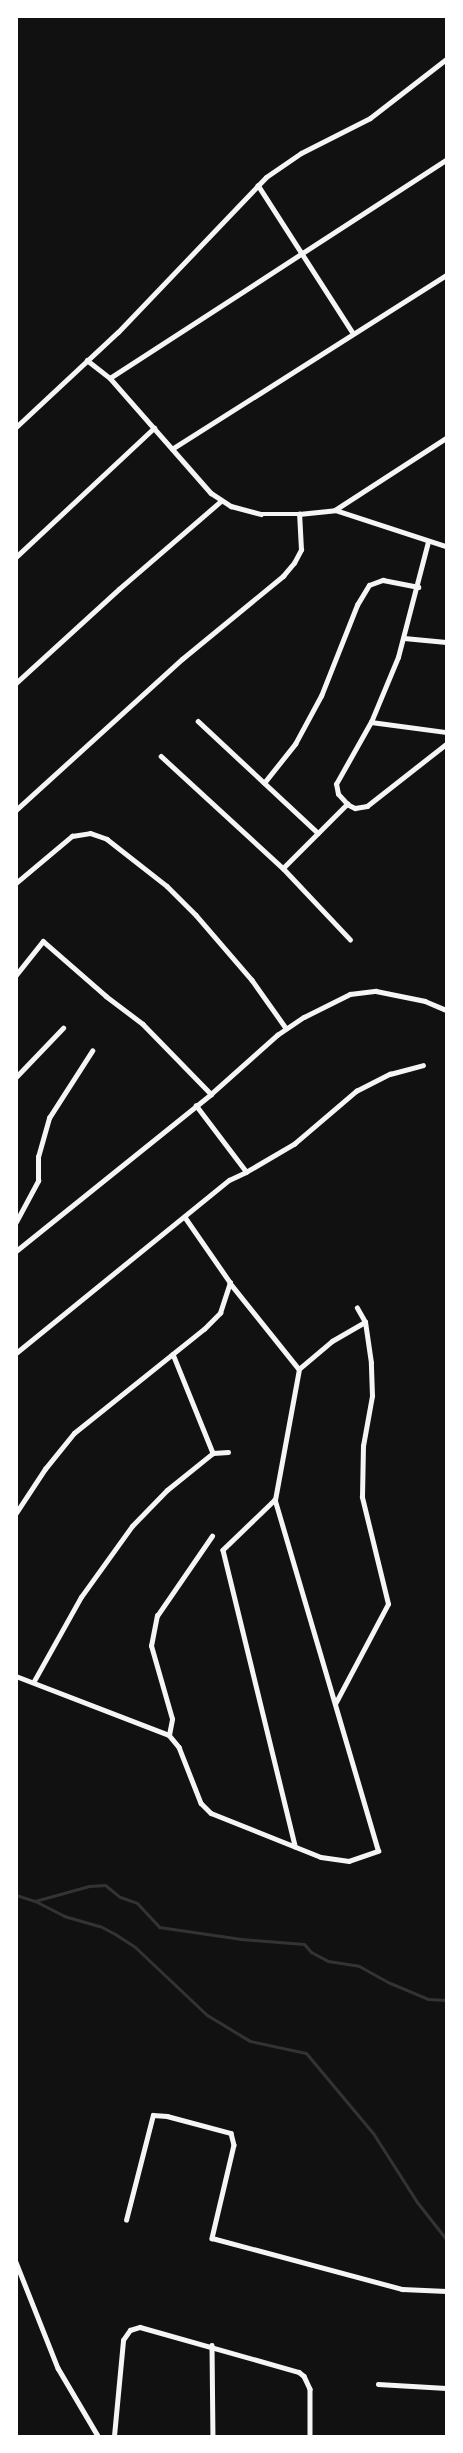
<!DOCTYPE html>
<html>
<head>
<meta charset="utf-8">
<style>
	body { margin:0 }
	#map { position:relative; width:463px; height:2453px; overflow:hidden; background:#111; font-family:Montserrat,sans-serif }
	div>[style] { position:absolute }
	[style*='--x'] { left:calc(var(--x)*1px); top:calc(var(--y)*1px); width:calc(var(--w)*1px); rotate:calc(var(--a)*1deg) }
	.stream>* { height:3px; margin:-1.5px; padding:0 1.5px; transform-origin:1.5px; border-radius:1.5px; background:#333 }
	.minor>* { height:4.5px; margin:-2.25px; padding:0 2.25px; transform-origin:2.25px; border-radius:2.25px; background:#f5f5f5 }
	.tertiary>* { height:5px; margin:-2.5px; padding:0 2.5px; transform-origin:2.5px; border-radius:2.5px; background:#f5f5f5 }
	span { translate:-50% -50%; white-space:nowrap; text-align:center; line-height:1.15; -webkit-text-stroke:5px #fff; paint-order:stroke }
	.frame { position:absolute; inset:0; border:18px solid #fff; pointer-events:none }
</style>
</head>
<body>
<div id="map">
	<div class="stream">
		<div style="--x:16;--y:1895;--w:20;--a:18"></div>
		<div style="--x:35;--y:1901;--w:56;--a:-15.5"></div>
		<div style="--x:89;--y:1886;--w:16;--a:-4"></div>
		<div style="--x:105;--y:1885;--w:19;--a:39"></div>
		<div style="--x:120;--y:1897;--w:18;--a:19"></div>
		<div style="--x:137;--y:1903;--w:33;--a:47"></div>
		<div style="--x:159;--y:1927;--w:83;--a:8.3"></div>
		<div style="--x:241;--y:1939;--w:63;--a:4.5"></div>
		<div style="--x:304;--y:1944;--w:11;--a:49"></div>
		<div style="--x:311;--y:1952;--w:19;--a:28"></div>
		<div style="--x:328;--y:1961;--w:31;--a:9"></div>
		<div style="--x:359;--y:1966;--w:35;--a:29"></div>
		<div style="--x:390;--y:1983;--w:41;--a:22.8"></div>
		<div style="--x:428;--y:1999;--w:18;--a:3"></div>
		<div style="--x:35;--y:1901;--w:33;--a:27"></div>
		<div style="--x:64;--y:1916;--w:37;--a:16"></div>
		<div style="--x:100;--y:1926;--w:17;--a:28"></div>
		<div style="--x:115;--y:1934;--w:24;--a:33"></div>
		<div style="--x:135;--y:1947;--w:99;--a:43.4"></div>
		<div style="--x:207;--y:2015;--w:50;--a:31.2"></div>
		<div style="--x:250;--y:2041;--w:57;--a:12.1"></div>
		<div style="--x:306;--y:2053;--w:104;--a:50.1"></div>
		<div style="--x:373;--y:2133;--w:82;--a:57.5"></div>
		<div style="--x:417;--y:2202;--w:47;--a:51.9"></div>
	</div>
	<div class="minor">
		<div style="--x:258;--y:185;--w:176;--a:57.3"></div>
		<div style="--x:87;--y:360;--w:29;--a:38"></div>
		<div style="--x:110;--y:378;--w:153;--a:48.7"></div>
		<div style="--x:211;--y:493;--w:24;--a:33"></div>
		<div style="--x:231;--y:506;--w:31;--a:15"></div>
		<div style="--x:261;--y:514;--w:38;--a:0"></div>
		<div style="--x:299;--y:514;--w:36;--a:-6"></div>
		<div style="--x:335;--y:510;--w:117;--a:18"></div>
		<div style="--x:110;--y:378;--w:401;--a:-33"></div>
		<div style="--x:172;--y:449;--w:325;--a:-32.4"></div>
		<div style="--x:335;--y:510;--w:132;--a:-33"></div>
		<div style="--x:16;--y:557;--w:189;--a:-43.1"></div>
		<div style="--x:404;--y:638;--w:42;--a:5.4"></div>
		<div style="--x:16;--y:683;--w:139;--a:-42.4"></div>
		<div style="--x:119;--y:589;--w:135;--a:-40.8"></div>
		<div style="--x:198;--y:721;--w:164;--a:43"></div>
		<div style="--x:371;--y:722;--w:76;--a:7.6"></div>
		<div style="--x:161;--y:756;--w:166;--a:42.6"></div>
		<div style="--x:283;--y:868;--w:98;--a:46.7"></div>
		<div style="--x:264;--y:783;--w:50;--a:-51.5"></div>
		<div style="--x:295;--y:744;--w:55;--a:-61.6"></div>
		<div style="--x:321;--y:696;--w:98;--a:-68.4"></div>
		<div style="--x:357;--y:605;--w:23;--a:-59"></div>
		<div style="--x:369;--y:585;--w:15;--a:-20"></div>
		<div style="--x:383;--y:580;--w:36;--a:11"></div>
		<div style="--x:347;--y:804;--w:9;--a:27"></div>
		<div style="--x:355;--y:808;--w:12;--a:-9"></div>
		<div style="--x:367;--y:806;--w:100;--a:-38.1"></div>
		<div style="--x:16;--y:810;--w:224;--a:-42.3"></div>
		<div style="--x:182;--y:659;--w:131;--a:-39.4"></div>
		<div style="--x:283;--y:576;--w:17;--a:-50"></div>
		<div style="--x:294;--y:563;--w:15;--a:-62"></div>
		<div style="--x:301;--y:550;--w:36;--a:-93"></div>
		<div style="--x:283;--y:868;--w:91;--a:-45"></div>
		<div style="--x:347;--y:804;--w:13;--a:-132"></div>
		<div style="--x:338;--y:794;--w:10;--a:-101"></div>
		<div style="--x:336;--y:784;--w:71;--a:-60.6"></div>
		<div style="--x:371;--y:722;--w:70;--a:-67.4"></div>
		<div style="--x:398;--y:657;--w:119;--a:-75.4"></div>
		<div style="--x:16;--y:883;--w:73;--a:-40"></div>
		<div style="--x:72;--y:836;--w:18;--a:-9"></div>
		<div style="--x:90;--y:833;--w:18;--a:19"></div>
		<div style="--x:107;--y:839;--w:76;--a:38.1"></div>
		<div style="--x:167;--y:886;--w:41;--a:45"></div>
		<div style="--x:196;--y:915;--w:86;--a:49.3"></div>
		<div style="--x:252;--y:980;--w:59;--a:54.7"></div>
		<div style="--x:16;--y:975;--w:43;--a:-51.5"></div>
		<div style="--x:43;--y:941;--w:84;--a:41.1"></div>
		<div style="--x:106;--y:996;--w:46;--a:37.1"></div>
		<div style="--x:143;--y:1024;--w:98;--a:45.8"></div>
		<div style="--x:16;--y:1077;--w:68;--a:-46.2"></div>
		<div style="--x:246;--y:1172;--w:56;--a:-30.3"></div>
		<div style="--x:294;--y:1144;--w:82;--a:-40.5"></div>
		<div style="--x:356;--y:1091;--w:38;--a:-27"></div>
		<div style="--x:390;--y:1074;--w:34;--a:-15"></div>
		<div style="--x:16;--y:1222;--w:47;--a:-61.8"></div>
		<div style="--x:38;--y:1181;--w:24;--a:-90"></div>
		<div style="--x:38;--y:1157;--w:41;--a:-74.2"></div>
		<div style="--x:49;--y:1118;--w:80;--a:-57.3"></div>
		<div style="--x:16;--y:1251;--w:250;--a:-38.8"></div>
		<div style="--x:211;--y:1094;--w:89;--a:-41.8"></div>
		<div style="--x:277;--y:1035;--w:32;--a:-34"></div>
		<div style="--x:304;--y:1017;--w:51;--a:-26.6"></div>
		<div style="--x:350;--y:994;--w:26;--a:-7"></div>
		<div style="--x:376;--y:991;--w:50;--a:11.5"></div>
		<div style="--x:425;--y:1001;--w:23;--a:23"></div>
		<div style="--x:230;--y:1283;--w:110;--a:51.3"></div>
		<div style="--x:16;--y:1353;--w:274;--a:-39.1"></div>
		<div style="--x:229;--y:1180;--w:19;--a:-25"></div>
		<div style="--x:246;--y:1172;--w:83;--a:-127.1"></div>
		<div style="--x:173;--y:1354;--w:107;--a:68"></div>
		<div style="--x:275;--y:1500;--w:72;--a:136.1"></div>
		<div style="--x:223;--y:1550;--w:305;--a:76.3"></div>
		<div style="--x:16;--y:1513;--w:53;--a:-56.6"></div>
		<div style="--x:45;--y:1469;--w:46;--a:-51.1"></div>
		<div style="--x:74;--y:1433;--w:166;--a:-38.7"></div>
		<div style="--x:204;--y:1329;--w:23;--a:-45"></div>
		<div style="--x:220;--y:1313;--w:32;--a:-72"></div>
		<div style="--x:230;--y:1283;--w:79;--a:-124.7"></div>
		<div style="--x:16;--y:1676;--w:164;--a:21.1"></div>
		<div style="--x:169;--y:1735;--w:16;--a:50"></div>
		<div style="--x:179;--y:1747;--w:60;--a:68.6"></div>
		<div style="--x:201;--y:1803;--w:14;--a:45"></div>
		<div style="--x:211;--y:1813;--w:118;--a:21.8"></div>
		<div style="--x:321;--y:1857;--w:28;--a:8"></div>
		<div style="--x:349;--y:1861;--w:31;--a:-19"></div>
		<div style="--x:378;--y:1851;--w:366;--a:-106.4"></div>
		<div style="--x:275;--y:1500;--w:133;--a:-79.6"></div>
		<div style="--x:299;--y:1369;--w:43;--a:-40.3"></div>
		<div style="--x:332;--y:1341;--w:38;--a:-30"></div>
		<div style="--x:34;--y:1681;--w:96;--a:-60.8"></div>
		<div style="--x:81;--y:1597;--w:87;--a:-54.3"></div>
		<div style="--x:132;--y:1526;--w:50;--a:-45.8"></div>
		<div style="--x:167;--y:1490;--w:59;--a:-38.8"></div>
		<div style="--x:213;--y:1453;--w:15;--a:-4"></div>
		<div style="--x:335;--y:1704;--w:113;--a:-62.1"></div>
		<div style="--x:388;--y:1604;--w:110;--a:-103.7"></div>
		<div style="--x:362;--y:1497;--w:51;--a:-88.9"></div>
		<div style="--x:363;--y:1446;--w:51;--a:-79.8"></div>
		<div style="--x:372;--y:1396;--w:33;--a:-92"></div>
		<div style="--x:371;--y:1363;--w:41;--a:-98.3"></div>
		<div style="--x:365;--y:1322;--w:16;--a:-120"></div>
		<div style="--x:169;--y:1735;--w:16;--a:-79"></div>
		<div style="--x:172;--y:1719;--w:76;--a:-106"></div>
		<div style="--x:151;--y:1646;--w:31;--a:-79"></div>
		<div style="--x:157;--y:1616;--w:97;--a:-55.5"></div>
		<div style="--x:126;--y:2220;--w:108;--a:-75.6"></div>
		<div style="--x:153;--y:2115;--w:14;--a:4"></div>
		<div style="--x:167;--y:2116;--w:66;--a:14.9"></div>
		<div style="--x:231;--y:2133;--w:12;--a:76"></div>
		<div style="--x:234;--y:2145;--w:96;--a:103.3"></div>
		<div style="--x:212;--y:2238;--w:197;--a:15"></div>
		<div style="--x:402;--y:2289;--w:44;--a:2.6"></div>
		<div style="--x:16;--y:2262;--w:114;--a:68.4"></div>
		<div style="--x:58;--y:2368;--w:79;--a:59.5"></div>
		<div style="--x:212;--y:2345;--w:91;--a:89.4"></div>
		<div style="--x:378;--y:2384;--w:68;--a:3.4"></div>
		<div style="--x:114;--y:2436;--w:96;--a:-84.6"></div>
		<div style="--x:123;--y:2340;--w:12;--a:-55"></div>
		<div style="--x:130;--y:2330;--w:10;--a:-17"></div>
		<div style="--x:140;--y:2327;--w:165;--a:15.8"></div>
		<div style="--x:299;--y:2372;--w:6;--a:39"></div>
		<div style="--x:304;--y:2376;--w:14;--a:65"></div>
		<div style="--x:310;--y:2389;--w:47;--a:90"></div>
	</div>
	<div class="tertiary">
		<div style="--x:16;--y:427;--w:139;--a:-43"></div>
		<div style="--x:118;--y:332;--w:214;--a:-46.3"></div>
		<div style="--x:266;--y:177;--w:42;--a:-34.4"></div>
		<div style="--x:301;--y:153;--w:77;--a:-26.9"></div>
		<div style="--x:370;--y:118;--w:96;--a:-37.8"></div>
	</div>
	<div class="frame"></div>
</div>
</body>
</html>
